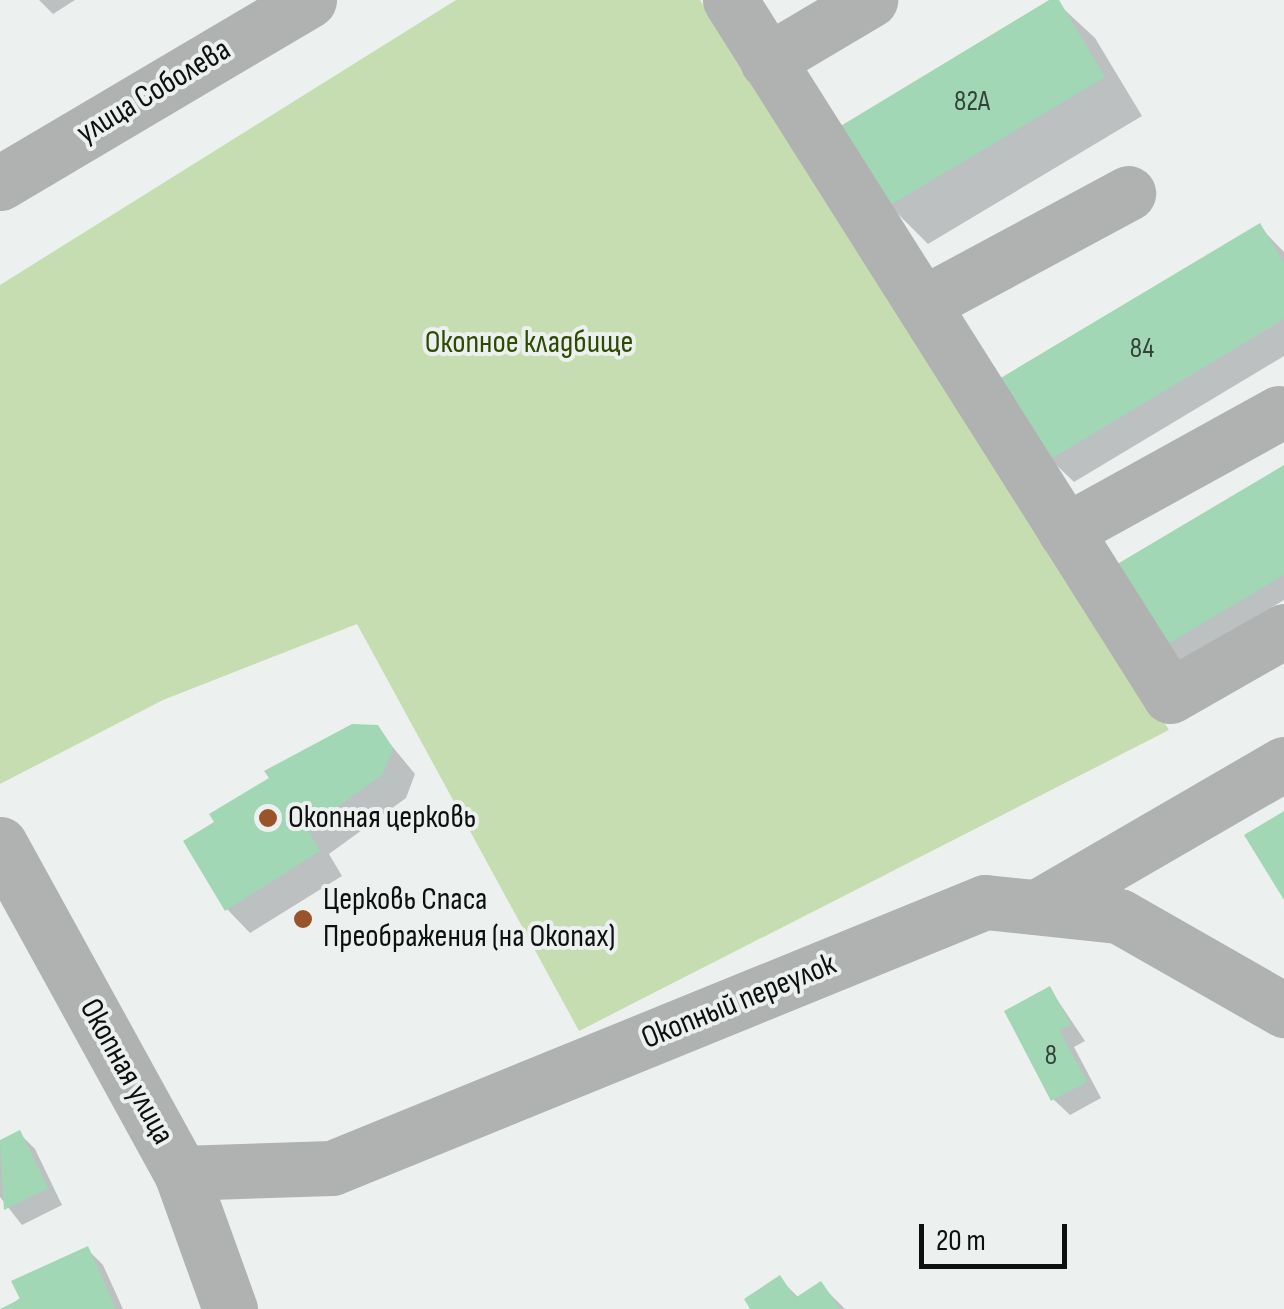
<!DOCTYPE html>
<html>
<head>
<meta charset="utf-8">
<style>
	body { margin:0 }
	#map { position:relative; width:1284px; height:1309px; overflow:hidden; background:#ecf1f0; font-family:"Sofia Sans Condensed",sans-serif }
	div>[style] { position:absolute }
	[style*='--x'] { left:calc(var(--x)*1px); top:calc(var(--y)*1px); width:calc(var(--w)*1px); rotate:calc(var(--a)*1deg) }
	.green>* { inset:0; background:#c6ddb1 }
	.shadow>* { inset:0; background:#0003 }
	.building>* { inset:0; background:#a1d7b5 }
	.minor>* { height:55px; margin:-27.5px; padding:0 27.5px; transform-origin:27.5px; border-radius:27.5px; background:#b0b2b2 }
	.dots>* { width:28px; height:28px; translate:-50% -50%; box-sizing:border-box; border:5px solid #ecf1f0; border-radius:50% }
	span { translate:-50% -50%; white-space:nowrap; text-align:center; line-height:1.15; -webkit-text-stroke:8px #ecf1f0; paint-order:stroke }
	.number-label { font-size:28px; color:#334238 }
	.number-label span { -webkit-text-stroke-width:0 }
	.street-label { font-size:32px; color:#0e100f }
	.park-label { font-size:32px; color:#2e4b00 }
	.poi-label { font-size:32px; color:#0e100f }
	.left { translate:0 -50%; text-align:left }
	.scale { position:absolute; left:919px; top:1224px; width:148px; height:45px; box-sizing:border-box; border:5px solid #0e100f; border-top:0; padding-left:12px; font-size:30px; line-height:35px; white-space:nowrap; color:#0e100f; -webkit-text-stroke:8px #ecf1f0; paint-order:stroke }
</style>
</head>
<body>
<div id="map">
	<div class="green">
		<div style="clip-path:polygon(456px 0,700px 0,1169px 730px,579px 1031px,357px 624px,163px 700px,0 784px,0 285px)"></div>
	</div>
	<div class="shadow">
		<div style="clip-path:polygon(39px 0,75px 0,53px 14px)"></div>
		<div style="clip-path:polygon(1054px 0,1095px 38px,1142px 116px,928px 244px,889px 205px)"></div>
		<div style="clip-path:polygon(1259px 226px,1284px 252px,1284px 356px,1074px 482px,1050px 459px)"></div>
		<div style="clip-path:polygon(1284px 468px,1284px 600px,1180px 662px,1163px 646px)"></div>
		<div style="clip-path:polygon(377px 728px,415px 774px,406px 798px,329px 854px,342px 876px,250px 933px,227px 909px)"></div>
		<div style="clip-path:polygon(1050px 989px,1085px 1041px,1074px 1047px,1101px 1098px,1070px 1115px,1053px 1099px)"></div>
		<div style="clip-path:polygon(19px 1133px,35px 1149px,62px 1205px,22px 1225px,0 1197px,0 1142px)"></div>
		<div style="clip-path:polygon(87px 1249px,103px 1265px,123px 1309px,5px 1309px)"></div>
		<div style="clip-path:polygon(779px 1278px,799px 1298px,820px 1284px,845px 1309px,753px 1309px)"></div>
	</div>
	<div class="building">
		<div style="clip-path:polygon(1049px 0,1059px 0,1105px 77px,887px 207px,839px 127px)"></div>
		<div style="clip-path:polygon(1260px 223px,1284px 263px,1284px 319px,1049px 460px,999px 379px)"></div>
		<div style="clip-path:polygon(1284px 465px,1284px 575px,1161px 648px,1114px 566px)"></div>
		<div style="clip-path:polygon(352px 724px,378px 725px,393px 748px,383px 774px,307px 829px,320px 851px,225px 911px,183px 841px,214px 822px,209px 814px,269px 778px,264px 771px)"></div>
		<div style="clip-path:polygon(1284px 811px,1284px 900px,1244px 835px)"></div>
		<div style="clip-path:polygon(1050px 986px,1071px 1025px,1059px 1030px,1087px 1082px,1051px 1101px,1004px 1011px)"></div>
		<div style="clip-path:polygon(20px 1130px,48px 1188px,4px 1210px,0 1140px)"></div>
		<div style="clip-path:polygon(88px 1246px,116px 1309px,0 1309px,20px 1299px,11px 1281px)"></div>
		<div style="clip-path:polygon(780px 1275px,795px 1298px,821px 1281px,840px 1309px,750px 1309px,744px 1299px)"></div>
	</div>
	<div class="minor">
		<div style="--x:730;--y:0;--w:823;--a:57.7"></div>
		<div style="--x:1170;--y:696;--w:131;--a:-29.7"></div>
		<div style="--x:767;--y:61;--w:120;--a:-30.6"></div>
		<div style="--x:0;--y:183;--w:359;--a:-30.6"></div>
		<div style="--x:924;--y:303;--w:232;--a:-28.3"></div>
		<div style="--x:1065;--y:531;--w:244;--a:-28.9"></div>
		<div style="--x:0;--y:844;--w:376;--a:61.2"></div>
		<div style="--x:181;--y:1173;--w:145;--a:70.2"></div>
		<div style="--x:1037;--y:907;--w:285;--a:-30.1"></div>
		<div style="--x:181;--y:1173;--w:151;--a:-1.9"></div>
		<div style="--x:332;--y:1168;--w:705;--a:-22.16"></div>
		<div style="--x:985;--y:902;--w:135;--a:6"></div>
		<div style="--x:1119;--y:916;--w:190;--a:29.7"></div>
	</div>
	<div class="dots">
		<div style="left:268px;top:818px;background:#9a542b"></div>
		<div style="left:303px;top:919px;background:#9a542b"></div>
	</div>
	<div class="number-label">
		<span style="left:972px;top:102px">82А</span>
		<span style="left:1142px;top:349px">84</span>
		<span style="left:1051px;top:1056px">8</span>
	</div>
	<div class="street-label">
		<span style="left:154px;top:92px;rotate:-31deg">улица Соболева</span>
		<span style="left:739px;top:1002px;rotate:-22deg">Окопный переулок</span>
		<span style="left:126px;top:1072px;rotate:61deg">Окопная улица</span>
	</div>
	<div class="park-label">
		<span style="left:529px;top:343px">Окопное кладбище</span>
	</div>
	<div class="poi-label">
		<span class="left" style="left:288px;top:818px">Окопная церковь</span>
		<span class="left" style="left:323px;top:919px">Церковь Спаса<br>Преображения (на Окопах)</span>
	</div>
	<div class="scale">20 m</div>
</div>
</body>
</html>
